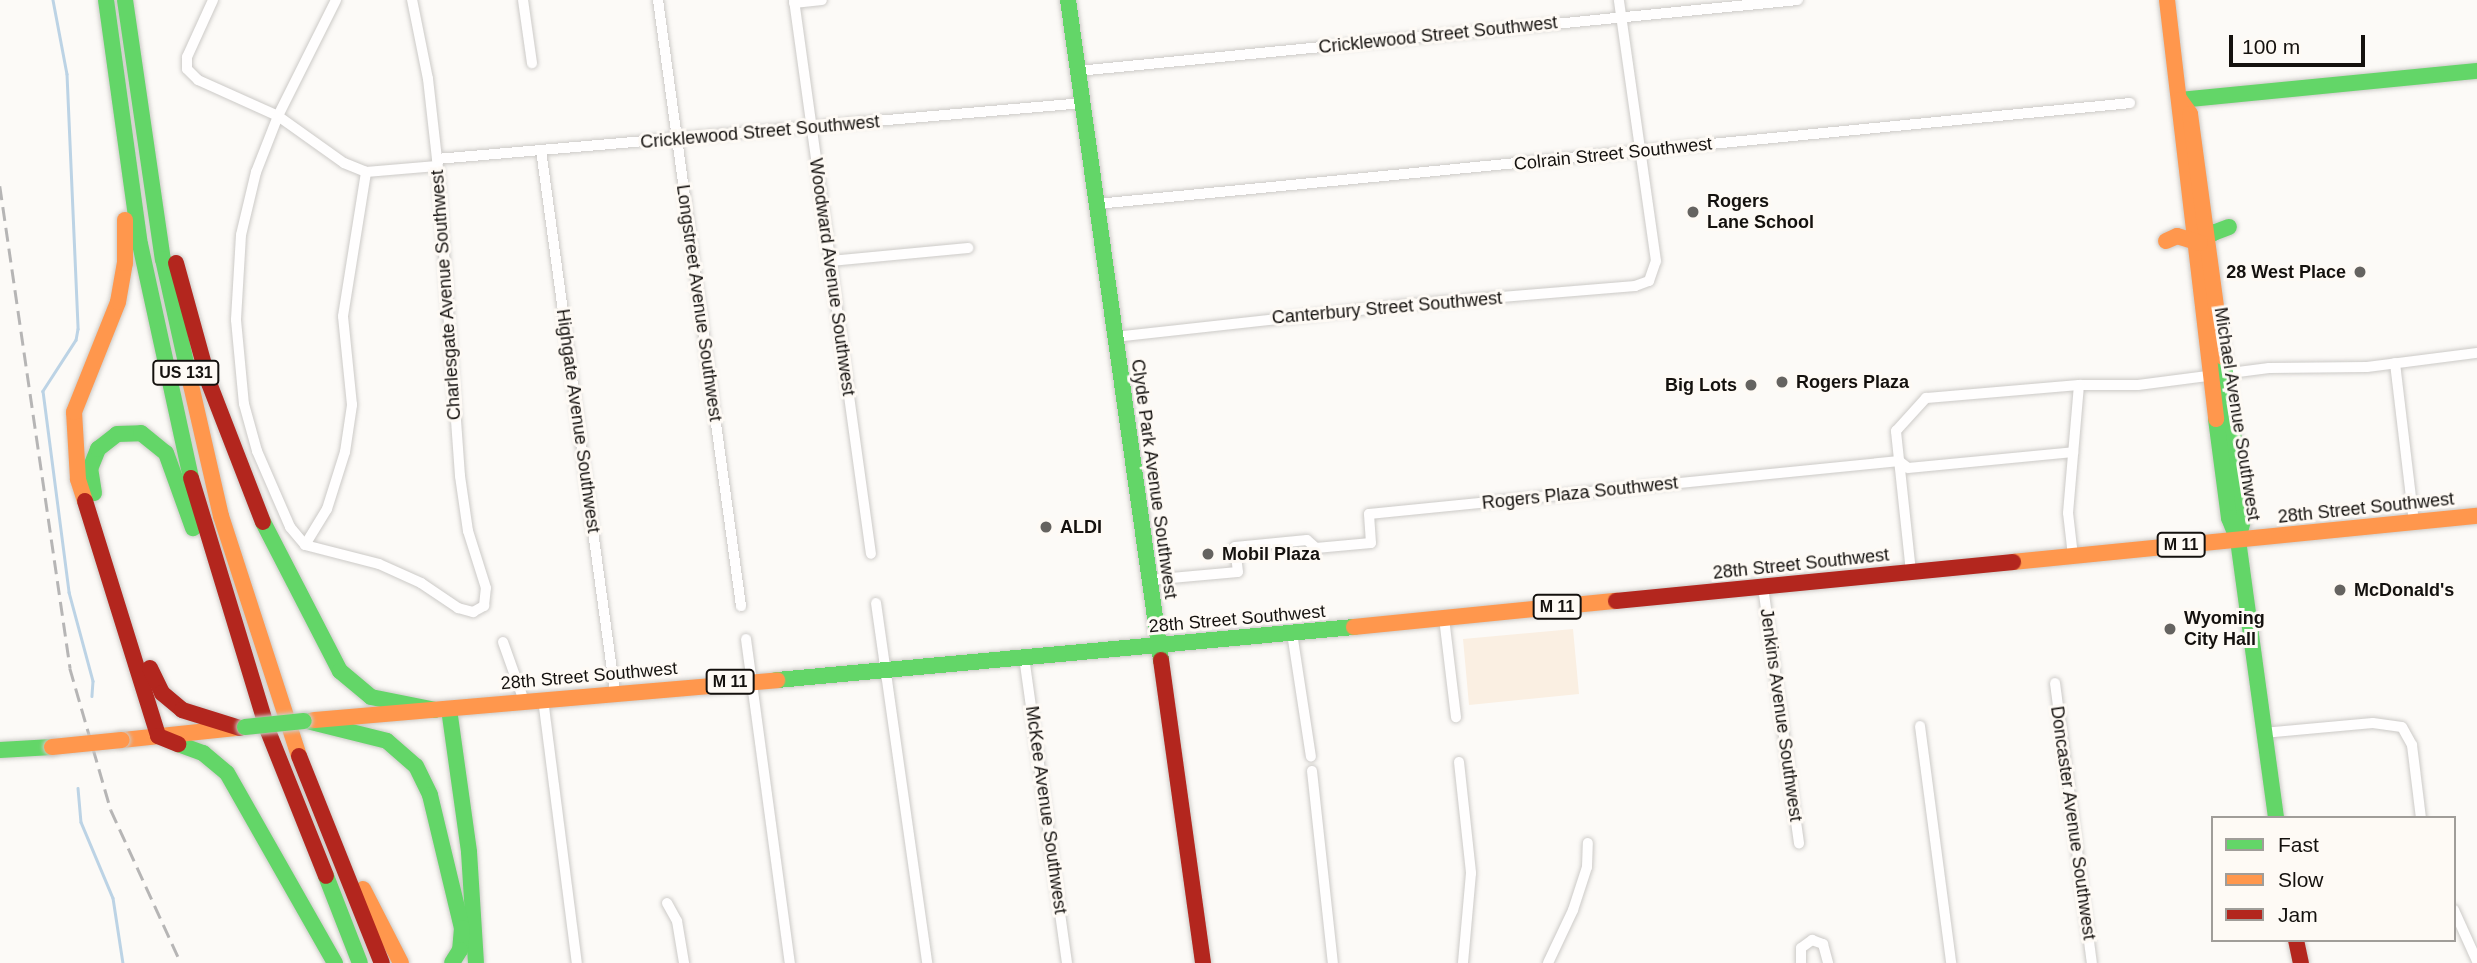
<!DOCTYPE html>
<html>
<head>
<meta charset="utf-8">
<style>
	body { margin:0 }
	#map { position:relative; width:2477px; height:963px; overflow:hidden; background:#fcfaf7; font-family:Arial,sans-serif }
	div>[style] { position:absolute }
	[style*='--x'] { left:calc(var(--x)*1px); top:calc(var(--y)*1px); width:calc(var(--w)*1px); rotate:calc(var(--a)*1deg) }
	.green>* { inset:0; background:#faefe2 }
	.stream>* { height:2.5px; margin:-1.25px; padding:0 1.25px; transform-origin:1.25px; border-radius:1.25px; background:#bcd3e5 }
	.roads { filter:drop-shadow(0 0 2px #cccac7) drop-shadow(0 0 2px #cccac7) }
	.street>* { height:10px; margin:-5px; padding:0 5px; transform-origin:5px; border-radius:5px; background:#fffefe }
	.fast>* { height:16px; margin:-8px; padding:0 8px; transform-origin:8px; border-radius:8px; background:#63d668 }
	.slow>* { height:16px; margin:-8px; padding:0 8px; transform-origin:8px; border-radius:8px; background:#ff974d }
	.jam>* { height:16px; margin:-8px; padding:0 8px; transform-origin:8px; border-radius:8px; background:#b3261e }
	.rail>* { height:2.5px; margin-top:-1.25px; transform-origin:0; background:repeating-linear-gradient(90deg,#b6b5b5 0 14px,transparent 0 21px) }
	.bridges { filter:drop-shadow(0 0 2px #cccac7) drop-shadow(0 0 2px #cccac7) }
	.fast-bridge>* { height:16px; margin:-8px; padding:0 8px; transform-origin:8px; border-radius:8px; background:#63d668 }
	.slow-bridge>* { height:16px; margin:-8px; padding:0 8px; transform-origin:8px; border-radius:8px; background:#ff974d }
	.dots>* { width:19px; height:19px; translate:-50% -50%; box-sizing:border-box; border:4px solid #fefaf5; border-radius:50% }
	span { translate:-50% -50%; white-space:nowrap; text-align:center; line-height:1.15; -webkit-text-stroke:6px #fefaf5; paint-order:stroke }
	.shield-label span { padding:2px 5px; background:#fefaf5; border:2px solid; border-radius:5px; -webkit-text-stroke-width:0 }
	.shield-label { font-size:16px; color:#14110e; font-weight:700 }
	.street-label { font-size:18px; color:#14110e }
	.poi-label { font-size:18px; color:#14110e; font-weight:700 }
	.left { translate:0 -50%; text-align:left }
	.right { translate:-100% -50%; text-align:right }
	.legend { position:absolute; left:2211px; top:816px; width:245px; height:126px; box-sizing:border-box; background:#fefaf5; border:2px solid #a09d99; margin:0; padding:9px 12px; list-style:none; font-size:21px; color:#14110e }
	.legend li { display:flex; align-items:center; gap:14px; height:35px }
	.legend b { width:35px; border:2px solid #a09d99 }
	.scale { position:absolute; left:2229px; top:35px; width:136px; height:32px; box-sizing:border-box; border:4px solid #14110e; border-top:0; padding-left:9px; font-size:21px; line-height:24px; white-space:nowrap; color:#14110e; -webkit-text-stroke:5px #fefaf5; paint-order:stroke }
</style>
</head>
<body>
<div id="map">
	<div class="green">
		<div style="clip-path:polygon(1573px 629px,1579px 694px,1469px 705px,1463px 639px)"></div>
	</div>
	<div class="stream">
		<div style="--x:53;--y:0;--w:75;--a:79.3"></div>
		<div style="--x:67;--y:74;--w:255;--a:87.5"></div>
		<div style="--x:78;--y:329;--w:11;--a:100"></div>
		<div style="--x:76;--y:340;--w:61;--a:122.9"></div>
		<div style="--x:43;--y:391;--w:203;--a:82.6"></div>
		<div style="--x:69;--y:592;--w:92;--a:74.9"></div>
		<div style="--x:93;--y:681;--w:15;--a:94"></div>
		<div style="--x:78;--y:788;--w:34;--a:85"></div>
		<div style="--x:81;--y:822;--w:82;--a:67.2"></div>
		<div style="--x:113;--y:898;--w:66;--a:81.3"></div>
	</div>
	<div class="roads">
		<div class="street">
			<div style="--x:213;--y:0;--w:63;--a:114.5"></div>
			<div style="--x:187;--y:57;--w:12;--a:90"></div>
			<div style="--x:187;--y:69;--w:16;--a:45"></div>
			<div style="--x:198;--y:80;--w:88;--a:24.2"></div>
			<div style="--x:278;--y:116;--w:81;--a:35.5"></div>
			<div style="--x:344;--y:163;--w:24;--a:22"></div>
			<div style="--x:366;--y:172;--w:71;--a:-4.8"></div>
			<div style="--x:336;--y:0;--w:130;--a:116.6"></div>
			<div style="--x:278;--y:116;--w:60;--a:111.4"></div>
			<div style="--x:256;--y:172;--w:65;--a:103.4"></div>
			<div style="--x:241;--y:235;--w:85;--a:93.4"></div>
			<div style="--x:236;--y:320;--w:84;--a:84.6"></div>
			<div style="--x:244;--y:404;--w:49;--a:74.5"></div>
			<div style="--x:257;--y:451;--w:83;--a:66.5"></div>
			<div style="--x:290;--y:527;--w:23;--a:50"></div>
			<div style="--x:305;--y:545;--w:76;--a:14.4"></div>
			<div style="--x:379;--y:564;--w:46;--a:24.3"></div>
			<div style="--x:421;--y:583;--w:45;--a:34"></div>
			<div style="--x:458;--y:608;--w:16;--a:15"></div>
			<div style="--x:473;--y:612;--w:13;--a:-29"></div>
			<div style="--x:484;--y:606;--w:18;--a:-84"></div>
			<div style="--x:486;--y:588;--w:60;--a:-107.5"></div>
			<div style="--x:468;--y:531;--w:56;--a:-98.3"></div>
			<div style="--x:460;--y:476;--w:318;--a:-94.1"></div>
			<div style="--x:437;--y:159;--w:81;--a:-96.4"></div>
			<div style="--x:428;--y:79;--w:81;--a:-101.4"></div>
			<div style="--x:523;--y:0;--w:64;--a:81.9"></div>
			<div style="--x:658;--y:0;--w:612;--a:82.2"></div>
			<div style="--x:794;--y:0;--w:559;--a:82.09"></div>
			<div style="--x:794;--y:3;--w:28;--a:-6"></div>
			<div style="--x:1078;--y:71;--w:723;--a:-5.63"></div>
			<div style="--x:541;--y:150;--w:547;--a:82.23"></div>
			<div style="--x:437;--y:159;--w:648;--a:-4.95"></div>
			<div style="--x:1097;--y:204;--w:1038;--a:-5.58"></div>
			<div style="--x:830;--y:261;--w:139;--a:-5.4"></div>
			<div style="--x:1115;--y:337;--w:291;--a:-6.3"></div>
			<div style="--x:1404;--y:305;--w:232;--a:-4.7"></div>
			<div style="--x:1635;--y:286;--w:15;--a:-20"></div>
			<div style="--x:1649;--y:281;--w:21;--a:-71"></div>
			<div style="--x:1656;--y:261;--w:264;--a:-98.1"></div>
			<div style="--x:2395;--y:363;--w:161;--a:83.2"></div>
			<div style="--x:305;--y:545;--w:42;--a:-58.6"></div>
			<div style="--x:327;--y:509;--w:60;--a:-72.5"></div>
			<div style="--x:345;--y:452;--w:48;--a:-81.5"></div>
			<div style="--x:352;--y:405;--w:89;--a:-95.8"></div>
			<div style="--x:343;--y:316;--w:146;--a:-80.9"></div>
			<div style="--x:2073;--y:556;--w:43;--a:-96.6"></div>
			<div style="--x:2068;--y:513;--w:128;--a:-85.1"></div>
			<div style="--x:2079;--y:385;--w:59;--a:0"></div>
			<div style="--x:2138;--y:385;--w:132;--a:-7.4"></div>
			<div style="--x:2269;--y:368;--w:98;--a:-0.6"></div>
			<div style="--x:2367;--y:367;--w:111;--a:-7.3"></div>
			<div style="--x:1911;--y:572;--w:142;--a:-96.1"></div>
			<div style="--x:1896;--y:431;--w:45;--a:-47.7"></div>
			<div style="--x:1926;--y:398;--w:154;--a:-4.9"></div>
			<div style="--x:1149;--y:580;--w:89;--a:-5.1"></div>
			<div style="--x:1238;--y:572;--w:25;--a:-97"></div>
			<div style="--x:1235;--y:547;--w:72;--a:-5.6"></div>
			<div style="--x:1307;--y:540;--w:12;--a:42"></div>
			<div style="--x:1316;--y:548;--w:55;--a:-5.2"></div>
			<div style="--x:1371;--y:543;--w:29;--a:-94"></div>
			<div style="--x:1369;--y:514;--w:533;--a:-5.71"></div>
			<div style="--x:1899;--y:461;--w:11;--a:38"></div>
			<div style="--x:1908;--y:468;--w:166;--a:-5.5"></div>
			<div style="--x:1763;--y:587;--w:259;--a:82"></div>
			<div style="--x:876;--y:603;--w:364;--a:81.9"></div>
			<div style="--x:1444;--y:618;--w:100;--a:83.1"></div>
			<div style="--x:1292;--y:633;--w:125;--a:81.3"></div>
			<div style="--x:746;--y:639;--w:327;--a:82.3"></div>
			<div style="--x:503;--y:642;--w:63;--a:70.4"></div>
			<div style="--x:1024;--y:657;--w:309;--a:82"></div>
			<div style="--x:2055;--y:683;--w:282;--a:82.5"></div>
			<div style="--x:543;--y:699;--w:266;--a:82.7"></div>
			<div style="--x:1920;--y:726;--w:239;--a:82.5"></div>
			<div style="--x:2263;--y:733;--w:110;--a:-5.2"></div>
			<div style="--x:2373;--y:723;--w:29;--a:8"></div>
			<div style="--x:2402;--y:727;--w:21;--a:61"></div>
			<div style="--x:2412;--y:745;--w:74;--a:83"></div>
			<div style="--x:1459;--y:762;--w:112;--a:83.8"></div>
			<div style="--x:1471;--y:873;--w:90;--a:95.1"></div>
			<div style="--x:1312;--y:771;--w:193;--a:83.8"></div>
			<div style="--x:667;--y:903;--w:21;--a:61"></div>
			<div style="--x:677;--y:921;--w:43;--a:80.5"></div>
			<div style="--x:2454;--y:910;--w:56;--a:65.7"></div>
			<div style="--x:1548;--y:963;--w:59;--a:-64.7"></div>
			<div style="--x:1573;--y:910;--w:45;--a:-72"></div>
			<div style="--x:1587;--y:867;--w:24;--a:-88"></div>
			<div style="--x:1801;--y:963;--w:15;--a:-90"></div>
			<div style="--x:1801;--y:948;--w:14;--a:-36"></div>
			<div style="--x:1812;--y:940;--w:12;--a:20"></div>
			<div style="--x:1823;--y:944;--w:20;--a:75"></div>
		</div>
		<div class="fast">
			<div style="--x:106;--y:0;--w:246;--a:82.1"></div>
			<div style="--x:140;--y:244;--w:239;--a:77.7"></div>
			<div style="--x:125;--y:0;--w:262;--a:81.7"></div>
			<div style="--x:163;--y:259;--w:116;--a:77.5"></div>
			<div style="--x:1068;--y:0;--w:667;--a:81.98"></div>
			<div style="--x:2180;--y:100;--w:298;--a:-5.6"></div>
			<div style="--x:2198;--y:226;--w:17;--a:25"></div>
			<div style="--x:2213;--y:233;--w:17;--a:-21"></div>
			<div style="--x:2223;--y:357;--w:160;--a:82.5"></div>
			<div style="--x:2244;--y:516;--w:25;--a:104"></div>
			<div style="--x:2216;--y:419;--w:100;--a:82.5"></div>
			<div style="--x:2229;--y:518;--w:24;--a:68"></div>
			<div style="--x:2238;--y:540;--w:281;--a:82.2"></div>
			<div style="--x:94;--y:493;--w:24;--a:-99"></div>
			<div style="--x:90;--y:469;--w:22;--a:-68"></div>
			<div style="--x:98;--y:449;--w:24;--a:-38"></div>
			<div style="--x:117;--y:434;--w:24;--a:-2"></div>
			<div style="--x:141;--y:433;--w:32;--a:39"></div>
			<div style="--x:166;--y:453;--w:80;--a:70.2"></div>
			<div style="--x:263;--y:522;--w:168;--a:62.7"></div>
			<div style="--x:340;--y:671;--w:40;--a:40"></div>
			<div style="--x:371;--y:697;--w:65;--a:11.5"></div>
			<div style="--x:777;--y:680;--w:579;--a:-5.25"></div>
			<div style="--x:449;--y:709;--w:144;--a:82"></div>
			<div style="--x:469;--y:852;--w:111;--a:86.4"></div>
			<div style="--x:307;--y:721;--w:82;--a:14"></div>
			<div style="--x:387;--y:741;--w:38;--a:41"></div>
			<div style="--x:416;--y:766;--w:32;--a:64"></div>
			<div style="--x:430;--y:795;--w:137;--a:76.5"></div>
			<div style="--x:462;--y:928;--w:22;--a:95"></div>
			<div style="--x:460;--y:950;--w:15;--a:122"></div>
			<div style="--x:178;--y:744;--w:27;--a:20"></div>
			<div style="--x:203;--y:753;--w:31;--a:40"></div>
			<div style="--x:227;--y:773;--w:219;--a:60.4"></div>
			<div style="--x:0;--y:750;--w:52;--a:-3.3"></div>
			<div style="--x:326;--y:876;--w:93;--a:68.7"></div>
		</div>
		<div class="slow">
			<div style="--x:2167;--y:0;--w:422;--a:83.3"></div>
			<div style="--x:2180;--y:100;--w:17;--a:54"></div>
			<div style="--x:2190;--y:114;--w:245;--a:82.3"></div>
			<div style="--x:2166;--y:241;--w:12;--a:-24"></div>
			<div style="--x:2177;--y:236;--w:24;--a:17"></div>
			<div style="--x:188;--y:372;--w:148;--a:77.1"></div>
			<div style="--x:221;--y:516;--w:252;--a:72"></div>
			<div style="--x:85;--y:501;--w:23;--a:-108"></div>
			<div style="--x:78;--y:479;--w:67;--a:-93.4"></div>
			<div style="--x:74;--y:412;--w:118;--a:-68.2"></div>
			<div style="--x:118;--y:302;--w:40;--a:-80"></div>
			<div style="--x:125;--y:263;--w:43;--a:-90"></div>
			<div style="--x:2013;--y:562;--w:466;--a:-5.7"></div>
			<div style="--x:1354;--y:627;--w:263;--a:-5.7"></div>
			<div style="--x:314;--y:720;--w:465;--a:-4.9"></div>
			<div style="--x:122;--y:740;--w:116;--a:-6"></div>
			<div style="--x:363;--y:889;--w:83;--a:62.8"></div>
		</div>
		<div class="jam">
			<div style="--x:176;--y:263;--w:124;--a:74.6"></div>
			<div style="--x:209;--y:383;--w:149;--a:68.8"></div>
			<div style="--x:191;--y:478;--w:264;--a:73.1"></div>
			<div style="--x:268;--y:731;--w:156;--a:68.2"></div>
			<div style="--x:85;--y:501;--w:246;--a:72.7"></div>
			<div style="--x:158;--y:736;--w:22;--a:22"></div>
			<div style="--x:1616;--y:601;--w:399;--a:-5.6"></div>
			<div style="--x:1161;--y:660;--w:306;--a:82.1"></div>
			<div style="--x:150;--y:668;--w:28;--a:64"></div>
			<div style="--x:162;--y:693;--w:26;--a:40"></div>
			<div style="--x:182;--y:710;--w:61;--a:17.2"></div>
			<div style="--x:299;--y:756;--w:223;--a:68.2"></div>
			<div style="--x:2296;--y:940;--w:24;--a:78"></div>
		</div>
	</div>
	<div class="rail">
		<div style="--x:0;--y:186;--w:487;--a:81.7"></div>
		<div style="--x:70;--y:668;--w:148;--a:73.9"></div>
		<div style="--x:111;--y:810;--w:168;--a:65.4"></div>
	</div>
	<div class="bridges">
		<div class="fast-bridge">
			<div style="--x:245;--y:727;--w:59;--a:-5.8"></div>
		</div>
		<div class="slow-bridge">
			<div style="--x:52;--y:747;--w:70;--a:-5.7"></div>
		</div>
	</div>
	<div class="dots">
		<div style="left:1693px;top:212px;background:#656360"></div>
		<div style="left:2360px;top:272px;background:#656360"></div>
		<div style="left:1782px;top:382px;background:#656360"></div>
		<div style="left:1751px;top:385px;background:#656360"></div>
		<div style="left:1046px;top:527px;background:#656360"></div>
		<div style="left:1208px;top:554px;background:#656360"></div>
		<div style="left:2340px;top:590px;background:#656360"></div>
		<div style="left:2170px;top:629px;background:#656360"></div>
	</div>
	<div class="shield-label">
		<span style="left:186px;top:373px">US 131</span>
		<span style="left:2181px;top:545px">M 11</span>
		<span style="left:1557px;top:607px">M 11</span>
		<span style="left:730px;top:682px">M 11</span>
	</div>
	<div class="street-label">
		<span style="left:1438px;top:35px;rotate:-6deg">Cricklewood Street Southwest</span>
		<span style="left:760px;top:132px;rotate:-5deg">Cricklewood Street Southwest</span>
		<span style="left:1613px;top:154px;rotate:-6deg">Colrain Street Southwest</span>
		<span style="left:832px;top:277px;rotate:82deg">Woodward Avenue Southwest</span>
		<span style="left:446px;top:295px;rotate:-94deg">Charlesgate Avenue Southwest</span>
		<span style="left:699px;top:303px;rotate:82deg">Longstreet Avenue Southwest</span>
		<span style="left:1387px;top:308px;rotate:-5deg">Canterbury Street Southwest</span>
		<span style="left:2237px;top:414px;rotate:81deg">Michael Avenue Southwest</span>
		<span style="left:578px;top:421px;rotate:82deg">Highgate Avenue Southwest</span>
		<span style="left:1154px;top:479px;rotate:82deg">Clyde Park Avenue Southwest</span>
		<span style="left:1580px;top:493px;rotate:-6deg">Rogers Plaza Southwest</span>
		<span style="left:2366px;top:508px;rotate:-6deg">28th Street Southwest</span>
		<span style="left:1801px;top:564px;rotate:-6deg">28th Street Southwest</span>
		<span style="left:1237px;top:619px;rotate:-5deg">28th Street Southwest</span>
		<span style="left:589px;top:676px;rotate:-5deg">28th Street Southwest</span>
		<span style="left:1781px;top:715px;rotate:82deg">Jenkins Avenue Southwest</span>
		<span style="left:1046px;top:810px;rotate:82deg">McKee Avenue Southwest</span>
		<span style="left:2073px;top:823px;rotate:82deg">Doncaster Avenue Southwest</span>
	</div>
	<div class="poi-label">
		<span class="left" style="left:1707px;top:212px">Rogers<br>Lane School</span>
		<span class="right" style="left:2346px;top:272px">28 West Place</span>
		<span class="left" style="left:1796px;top:382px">Rogers Plaza</span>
		<span class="right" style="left:1737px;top:385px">Big Lots</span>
		<span class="left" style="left:1060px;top:527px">ALDI</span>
		<span class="left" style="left:1222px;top:554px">Mobil Plaza</span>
		<span class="left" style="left:2354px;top:590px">McDonald's</span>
		<span class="left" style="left:2184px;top:629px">Wyoming<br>City Hall</span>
	</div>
	<ul class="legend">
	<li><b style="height:9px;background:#63d668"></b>Fast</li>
	<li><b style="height:9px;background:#ff974d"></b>Slow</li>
	<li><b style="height:9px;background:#b3261e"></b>Jam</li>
	</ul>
	<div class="scale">100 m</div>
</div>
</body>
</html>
